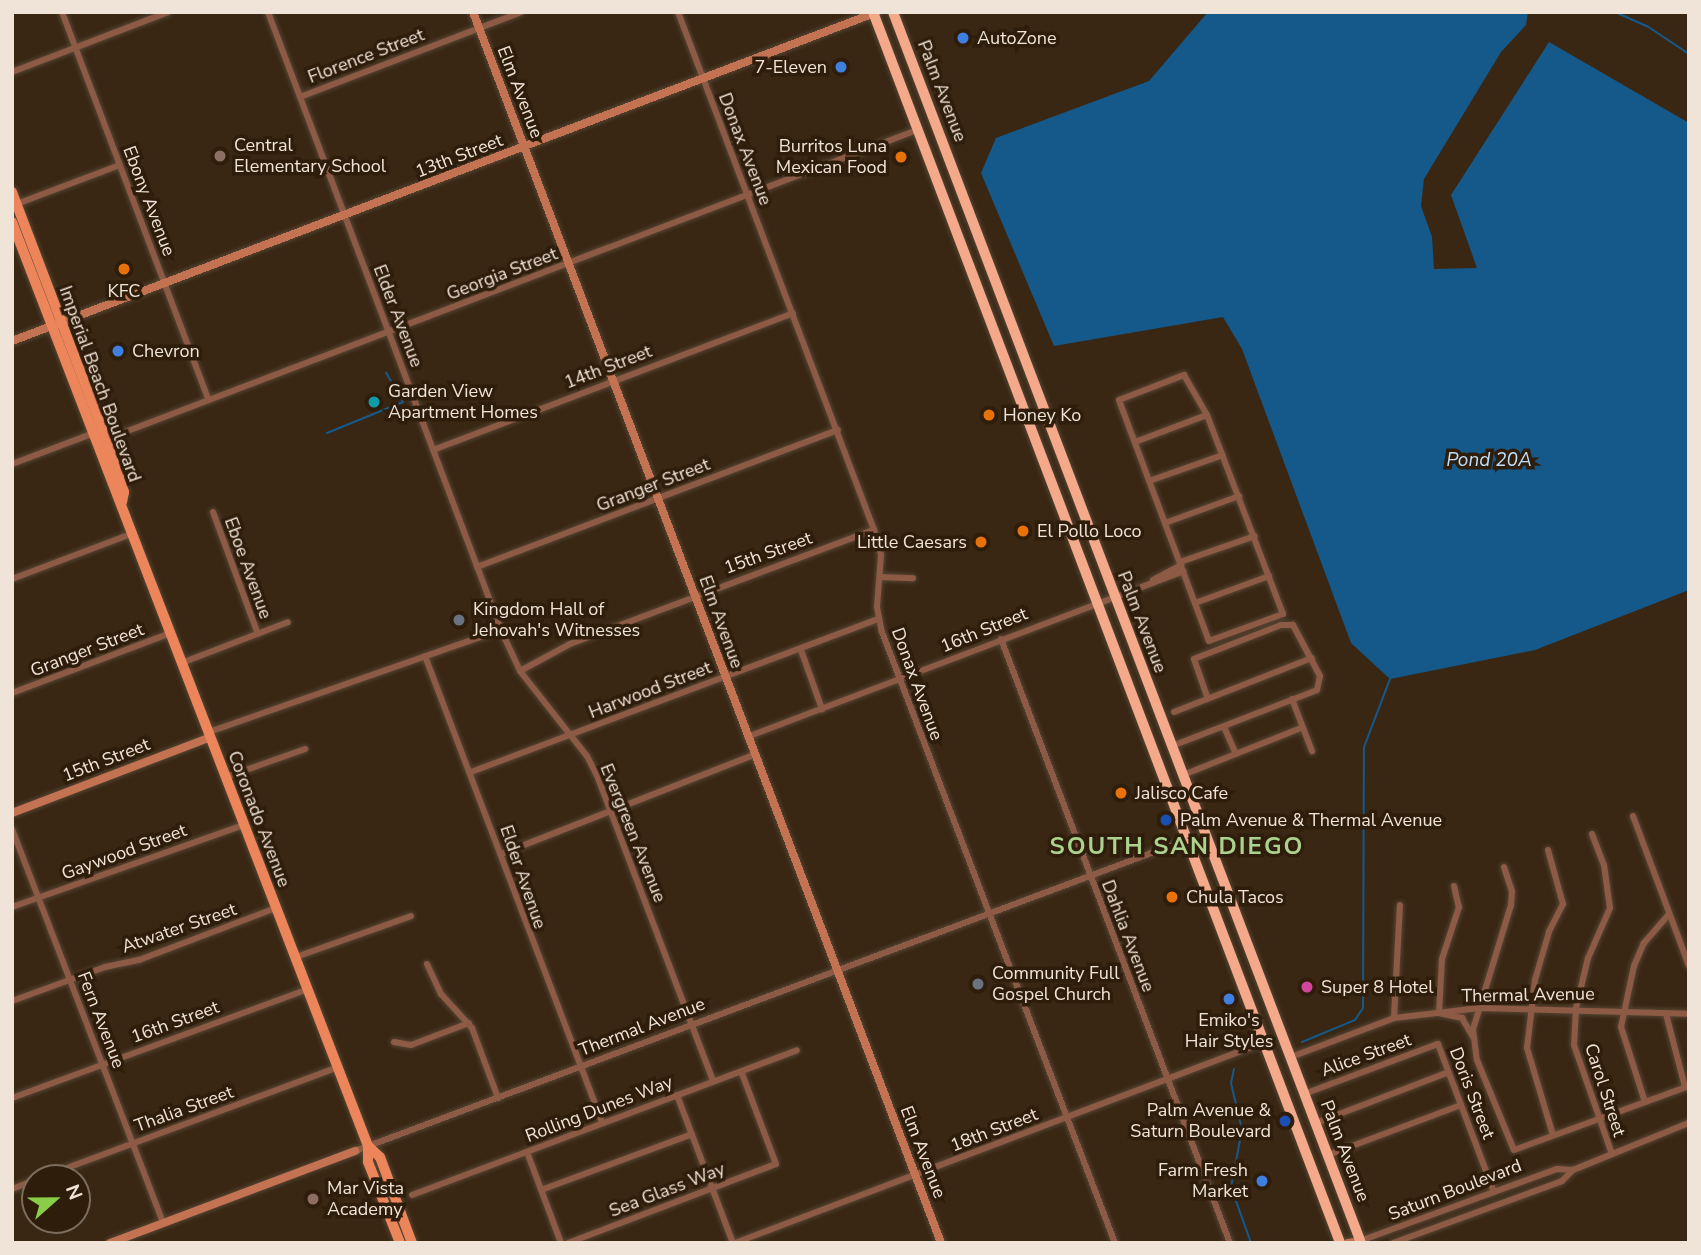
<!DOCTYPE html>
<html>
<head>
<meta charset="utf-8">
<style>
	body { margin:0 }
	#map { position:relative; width:1701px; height:1255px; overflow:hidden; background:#392714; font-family:"Nunito Sans",sans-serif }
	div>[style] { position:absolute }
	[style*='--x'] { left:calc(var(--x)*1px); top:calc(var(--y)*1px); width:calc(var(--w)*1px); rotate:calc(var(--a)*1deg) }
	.water>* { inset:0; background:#15598b }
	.stream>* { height:2px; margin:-1px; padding:0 1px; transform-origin:1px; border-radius:1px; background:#15598b }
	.roads { filter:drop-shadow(0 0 2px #564533) drop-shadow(0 0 2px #564533) }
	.street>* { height:6px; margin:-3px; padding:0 3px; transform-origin:3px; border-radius:3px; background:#8d5a46 }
	.secondary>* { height:8px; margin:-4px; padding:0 4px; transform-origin:4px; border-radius:4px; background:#c37352 }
	.primary>* { height:10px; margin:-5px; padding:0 5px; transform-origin:5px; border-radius:5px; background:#ed855b }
	.highway>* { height:10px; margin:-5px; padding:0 5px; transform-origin:5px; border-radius:5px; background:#f4a98b }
	.dots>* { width:19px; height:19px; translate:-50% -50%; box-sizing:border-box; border:4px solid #2f1d0b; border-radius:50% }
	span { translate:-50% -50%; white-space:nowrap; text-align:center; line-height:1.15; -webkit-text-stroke:7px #2f1d0b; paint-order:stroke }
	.poi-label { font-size:18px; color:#f0e4d8 }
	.left { translate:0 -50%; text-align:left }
	.right { translate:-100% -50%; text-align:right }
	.street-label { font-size:18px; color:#f0e4d8 }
	.water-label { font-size:19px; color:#bedffc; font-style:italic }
	.district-label { font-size:24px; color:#acd28f; font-weight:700; letter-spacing:2px }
	.frame { position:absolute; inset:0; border:14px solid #f0e4d8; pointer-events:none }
	.north { position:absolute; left:21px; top:1164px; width:70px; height:70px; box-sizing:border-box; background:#2f1d0b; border:2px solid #7c6d5d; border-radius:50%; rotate:69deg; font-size:19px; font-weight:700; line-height:28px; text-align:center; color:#f0e4d8 }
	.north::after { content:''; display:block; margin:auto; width:24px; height:32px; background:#8ace47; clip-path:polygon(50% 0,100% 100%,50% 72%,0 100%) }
</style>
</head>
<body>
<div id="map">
	<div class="water">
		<div style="clip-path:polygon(1208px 12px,1528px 12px,1526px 25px,1501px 52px,1424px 179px,1421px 206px,1432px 237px,1434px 269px,1477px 268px,1451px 195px,1549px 42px,1689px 123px,1689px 590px,1535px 650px,1390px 679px,1351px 643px,1242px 349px,1223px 317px,1054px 346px,981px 173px,996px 138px,1149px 81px)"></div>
	</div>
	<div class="stream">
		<div style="--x:1615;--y:12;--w:35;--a:24"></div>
		<div style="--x:1647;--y:26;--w:50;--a:33.7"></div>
		<div style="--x:327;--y:433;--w:82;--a:-22.2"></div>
		<div style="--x:403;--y:402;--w:34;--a:-120"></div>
		<div style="--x:1302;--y:1042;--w:57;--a:-22.5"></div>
		<div style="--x:1355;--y:1020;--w:14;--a:-56"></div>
		<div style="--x:1363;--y:1008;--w:261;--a:-89.8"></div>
		<div style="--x:1364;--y:747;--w:73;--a:-69.1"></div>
		<div style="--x:1234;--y:1069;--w:14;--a:102"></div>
		<div style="--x:1231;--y:1083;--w:48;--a:76.8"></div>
		<div style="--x:1242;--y:1130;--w:58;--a:100.9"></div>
		<div style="--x:1231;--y:1187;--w:59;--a:70.3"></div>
	</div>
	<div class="roads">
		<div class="street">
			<div style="--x:62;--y:12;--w:415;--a:69.3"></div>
			<div style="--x:268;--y:12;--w:660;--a:69.34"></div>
			<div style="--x:501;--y:630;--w:45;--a:65.1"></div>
			<div style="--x:520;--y:671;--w:108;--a:51.8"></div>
			<div style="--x:587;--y:756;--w:25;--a:63"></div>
			<div style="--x:598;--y:778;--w:324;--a:69.2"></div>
			<div style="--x:678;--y:12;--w:554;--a:69.27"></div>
			<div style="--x:874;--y:530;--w:26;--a:74"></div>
			<div style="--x:881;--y:555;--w:52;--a:94.4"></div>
			<div style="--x:877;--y:607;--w:25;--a:79"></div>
			<div style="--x:882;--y:632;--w:654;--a:69.13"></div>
			<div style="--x:12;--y:72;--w:167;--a:-21"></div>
			<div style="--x:300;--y:97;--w:237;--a:-21"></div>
			<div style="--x:14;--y:205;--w:113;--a:-20.7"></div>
			<div style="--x:1184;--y:375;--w:46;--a:60.1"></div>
			<div style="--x:1207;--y:415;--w:213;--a:69.1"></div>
			<div style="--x:1283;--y:614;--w:79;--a:160"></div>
			<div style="--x:1209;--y:641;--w:257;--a:-110.5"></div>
			<div style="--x:1119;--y:400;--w:70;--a:-21"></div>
			<div style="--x:104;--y:440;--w:870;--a:-20.87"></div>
			<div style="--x:1135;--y:442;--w:77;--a:-20.6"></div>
			<div style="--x:433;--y:450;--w:385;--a:-20.8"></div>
			<div style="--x:12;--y:464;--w:88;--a:-20.7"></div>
			<div style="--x:1149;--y:481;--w:78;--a:-19.4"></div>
			<div style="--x:213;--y:512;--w:130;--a:69.8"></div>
			<div style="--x:1165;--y:523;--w:79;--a:-20"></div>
			<div style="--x:1180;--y:562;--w:79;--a:-19.1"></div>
			<div style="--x:477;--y:567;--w:386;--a:-20.8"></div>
			<div style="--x:880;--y:577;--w:33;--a:2"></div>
			<div style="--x:12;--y:579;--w:130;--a:-20.7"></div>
			<div style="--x:1153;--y:580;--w:32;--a:-28"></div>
			<div style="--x:1195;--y:603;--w:79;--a:-20"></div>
			<div style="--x:1001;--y:639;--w:646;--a:69.24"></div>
			<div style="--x:801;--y:650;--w:63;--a:70.4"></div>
			<div style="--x:425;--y:656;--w:499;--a:69.2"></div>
			<div style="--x:184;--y:662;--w:111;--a:-21"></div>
			<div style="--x:520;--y:671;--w:57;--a:-28.4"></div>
			<div style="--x:570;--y:644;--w:325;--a:-20.6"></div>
			<div style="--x:12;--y:693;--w:170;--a:-20.7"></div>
			<div style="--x:1292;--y:699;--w:56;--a:69"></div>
			<div style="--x:1174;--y:712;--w:148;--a:-21.4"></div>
			<div style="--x:1224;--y:727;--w:27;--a:66"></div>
			<div style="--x:209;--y:732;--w:309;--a:-19.3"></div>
			<div style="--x:747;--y:737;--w:467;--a:-20.8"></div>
			<div style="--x:1172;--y:746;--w:155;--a:-21.1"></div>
			<div style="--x:1317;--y:690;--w:14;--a:-78"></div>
			<div style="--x:1320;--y:676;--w:58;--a:-117.9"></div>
			<div style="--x:1293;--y:625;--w:12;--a:180"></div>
			<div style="--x:1281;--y:625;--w:93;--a:158.7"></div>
			<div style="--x:1194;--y:659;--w:42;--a:70.7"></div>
			<div style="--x:471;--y:772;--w:436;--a:-20.6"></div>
			<div style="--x:1183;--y:775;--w:127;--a:-21.7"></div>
			<div style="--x:226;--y:777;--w:84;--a:-19.5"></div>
			<div style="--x:1633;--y:816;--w:160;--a:69.5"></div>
			<div style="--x:12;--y:829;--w:421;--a:69"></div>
			<div style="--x:1592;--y:834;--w:33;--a:69"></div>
			<div style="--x:1604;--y:865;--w:43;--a:82.1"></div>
			<div style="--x:1610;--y:908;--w:55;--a:113.7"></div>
			<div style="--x:1588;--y:958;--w:51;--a:103.5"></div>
			<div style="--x:1576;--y:1008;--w:37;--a:93"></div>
			<div style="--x:1574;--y:1045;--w:115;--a:70.8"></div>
			<div style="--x:1548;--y:850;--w:56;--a:74.5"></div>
			<div style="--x:1563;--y:904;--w:31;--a:117"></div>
			<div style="--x:1549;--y:932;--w:50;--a:106.3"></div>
			<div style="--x:1535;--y:980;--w:68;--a:96.7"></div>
			<div style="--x:1527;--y:1048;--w:91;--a:73.4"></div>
			<div style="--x:501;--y:854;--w:272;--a:-21.4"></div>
			<div style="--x:1504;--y:867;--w:25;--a:72"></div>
			<div style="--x:1512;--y:891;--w:14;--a:94"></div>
			<div style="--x:1511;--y:905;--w:130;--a:107"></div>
			<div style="--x:1473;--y:1029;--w:31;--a:83"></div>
			<div style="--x:1477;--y:1060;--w:97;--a:67.7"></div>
			<div style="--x:1514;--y:1150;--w:186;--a:-20.1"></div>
			<div style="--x:1454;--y:886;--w:22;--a:77"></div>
			<div style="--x:1459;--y:907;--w:55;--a:108.1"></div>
			<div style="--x:1442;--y:959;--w:54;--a:93.2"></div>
			<div style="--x:1439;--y:1013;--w:24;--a:12"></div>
			<div style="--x:1462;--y:1018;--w:22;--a:60"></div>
			<div style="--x:12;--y:907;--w:246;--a:-19.5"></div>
			<div style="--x:296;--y:957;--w:122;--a:-19.6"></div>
			<div style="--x:427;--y:964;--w:33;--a:65"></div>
			<div style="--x:441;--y:994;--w:46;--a:47.6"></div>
			<div style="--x:472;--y:1028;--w:75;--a:69.6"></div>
			<div style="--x:12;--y:1001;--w:99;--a:-20.1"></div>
			<div style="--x:105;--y:967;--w:35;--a:-12"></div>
			<div style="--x:139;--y:960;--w:147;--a:-20.8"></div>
			<div style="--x:1666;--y:1014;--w:75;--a:75.4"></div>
			<div style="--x:1394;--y:1018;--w:113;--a:-87"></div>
			<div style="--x:394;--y:1042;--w:17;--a:10"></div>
			<div style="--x:411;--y:1045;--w:62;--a:-20.8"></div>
			<div style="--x:1291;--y:1057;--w:110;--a:-20.7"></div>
			<div style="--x:1394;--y:1018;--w:86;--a:-6.7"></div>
			<div style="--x:1479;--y:1008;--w:210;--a:1.6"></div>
			<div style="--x:1304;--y:1094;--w:143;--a:-20.5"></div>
			<div style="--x:1438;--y:1044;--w:158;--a:69.3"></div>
			<div style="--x:677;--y:1095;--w:158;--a:69.3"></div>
			<div style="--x:12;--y:1098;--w:315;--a:-20.2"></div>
			<div style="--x:1645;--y:1102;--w:79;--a:-107.7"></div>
			<div style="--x:1621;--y:1027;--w:62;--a:-78"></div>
			<div style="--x:1634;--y:966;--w:25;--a:-67"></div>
			<div style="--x:1644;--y:943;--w:38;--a:-49"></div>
			<div style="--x:1316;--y:1123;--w:142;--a:-21"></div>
			<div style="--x:355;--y:1151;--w:887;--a:-20.52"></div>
			<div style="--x:527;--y:1152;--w:97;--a:69.5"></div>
			<div style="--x:1328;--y:1155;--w:142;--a:-20.6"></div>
			<div style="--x:40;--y:1178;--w:318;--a:-20.4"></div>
			<div style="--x:12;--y:1189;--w:25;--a:-21"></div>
			<div style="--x:541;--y:1190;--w:161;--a:-20.3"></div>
			<div style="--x:412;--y:1195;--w:411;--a:-20.6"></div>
			<div style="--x:1360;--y:1241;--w:210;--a:-20.1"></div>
			<div style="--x:1557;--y:1169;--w:16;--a:4"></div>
			<div style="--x:568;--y:1243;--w:222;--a:-20.8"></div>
			<div style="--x:776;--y:1164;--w:99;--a:-110.6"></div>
			<div style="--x:735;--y:1243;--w:564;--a:-20.78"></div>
			<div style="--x:1393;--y:1243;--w:180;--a:-20.1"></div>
			<div style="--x:1562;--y:1181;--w:16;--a:-45"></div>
			<div style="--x:1573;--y:1170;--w:125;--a:-22.1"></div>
		</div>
		<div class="secondary">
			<div style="--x:473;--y:12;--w:1317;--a:69.18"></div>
			<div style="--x:12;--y:341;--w:925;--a:-20.82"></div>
			<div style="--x:12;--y:813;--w:213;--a:-20.9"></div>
			<div style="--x:110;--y:1243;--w:262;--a:-20.6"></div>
			<div style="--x:1348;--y:1243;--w:12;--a:-9"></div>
		</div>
		<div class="primary">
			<div style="--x:12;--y:192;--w:264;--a:69.2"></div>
			<div style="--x:106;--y:439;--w:56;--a:71.2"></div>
			<div style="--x:124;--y:492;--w:10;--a:101"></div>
			<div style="--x:12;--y:222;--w:990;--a:68.93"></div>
			<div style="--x:368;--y:1146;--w:16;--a:90"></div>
			<div style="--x:368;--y:1162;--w:87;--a:68.4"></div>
			<div style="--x:368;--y:1146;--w:16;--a:43"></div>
			<div style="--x:380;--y:1157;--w:92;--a:69.6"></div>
		</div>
		<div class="highway">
			<div style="--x:873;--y:12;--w:1317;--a:69.22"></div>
			<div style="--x:893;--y:12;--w:1317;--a:69.18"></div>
		</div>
	</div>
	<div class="dots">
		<div style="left:963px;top:38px;background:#3f7fe0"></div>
		<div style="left:841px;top:67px;background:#3f7fe0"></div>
		<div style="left:220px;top:156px;background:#8d6e63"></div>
		<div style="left:901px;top:157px;background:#e8710a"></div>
		<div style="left:124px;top:269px;background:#e8710a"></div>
		<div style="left:118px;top:351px;background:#3f7fe0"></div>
		<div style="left:374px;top:402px;background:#0f9aa8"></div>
		<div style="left:989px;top:415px;background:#e8710a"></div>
		<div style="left:1023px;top:531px;background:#e8710a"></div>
		<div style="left:981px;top:542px;background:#e8710a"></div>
		<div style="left:459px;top:620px;background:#6b7280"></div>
		<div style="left:1121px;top:793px;background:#e8710a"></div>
		<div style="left:1166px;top:820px;background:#1a4fb4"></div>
		<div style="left:1172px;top:897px;background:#e8710a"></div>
		<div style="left:978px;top:984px;background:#6b7280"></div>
		<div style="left:1307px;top:987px;background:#d1479c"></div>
		<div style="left:1229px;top:999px;background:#3f7fe0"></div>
		<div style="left:1285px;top:1121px;background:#1a4fb4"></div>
		<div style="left:1262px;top:1181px;background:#3f7fe0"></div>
		<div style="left:313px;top:1199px;background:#8d6e63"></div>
	</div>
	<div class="poi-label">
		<span class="left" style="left:977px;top:38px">AutoZone</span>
		<span class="right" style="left:827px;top:67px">7-Eleven</span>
		<span class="left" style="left:234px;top:156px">Central<br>Elementary School</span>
		<span class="right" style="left:887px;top:157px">Burritos Luna<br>Mexican Food</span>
		<span style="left:124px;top:291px">KFC</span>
		<span class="left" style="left:132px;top:351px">Chevron</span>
		<span class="left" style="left:388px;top:402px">Garden View<br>Apartment Homes</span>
		<span class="left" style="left:1003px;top:415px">Honey Ko</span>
		<span class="left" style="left:1037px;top:531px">El Pollo Loco</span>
		<span class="right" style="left:967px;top:542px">Little Caesars</span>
		<span class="left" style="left:473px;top:620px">Kingdom Hall of<br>Jehovah's Witnesses</span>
		<span class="left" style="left:1135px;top:793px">Jalisco Cafe</span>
		<span class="left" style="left:1180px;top:820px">Palm Avenue &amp; Thermal Avenue</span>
		<span class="left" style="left:1186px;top:897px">Chula Tacos</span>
		<span class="left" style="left:992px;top:984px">Community Full<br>Gospel Church</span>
		<span class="left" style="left:1321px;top:987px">Super 8 Hotel</span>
		<span style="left:1229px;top:1031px">Emiko's<br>Hair Styles</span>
		<span class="right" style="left:1271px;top:1121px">Palm Avenue &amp;<br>Saturn Boulevard</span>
		<span class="right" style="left:1248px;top:1181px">Farm Fresh<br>Market</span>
		<span class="left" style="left:327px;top:1199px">Mar Vista<br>Academy</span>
	</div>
	<div class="street-label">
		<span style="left:366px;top:56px;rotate:-21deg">Florence Street</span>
		<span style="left:942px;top:91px;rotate:69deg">Palm Avenue</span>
		<span style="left:520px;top:92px;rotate:69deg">Elm Avenue</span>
		<span style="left:745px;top:149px;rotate:69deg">Donax Avenue</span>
		<span style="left:459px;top:156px;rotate:-21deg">13th Street</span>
		<span style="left:149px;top:201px;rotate:69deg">Ebony Avenue</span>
		<span style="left:502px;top:274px;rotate:-21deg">Georgia Street</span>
		<span style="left:398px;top:316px;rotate:69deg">Elder Avenue</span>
		<span style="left:608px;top:367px;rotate:-21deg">14th Street</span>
		<span style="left:100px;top:384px;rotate:70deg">Imperial Beach Boulevard</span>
		<span style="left:653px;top:485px;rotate:-21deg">Granger Street</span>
		<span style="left:768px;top:553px;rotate:-20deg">15th Street</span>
		<span style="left:248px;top:568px;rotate:70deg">Eboe Avenue</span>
		<span style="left:721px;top:622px;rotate:70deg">Elm Avenue</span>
		<span style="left:1142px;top:622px;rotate:69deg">Palm Avenue</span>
		<span style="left:984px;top:630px;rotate:-22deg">16th Street</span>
		<span style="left:87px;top:650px;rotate:-21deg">Granger Street</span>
		<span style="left:917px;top:684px;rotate:70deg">Donax Avenue</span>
		<span style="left:650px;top:690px;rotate:-21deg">Harwood Street</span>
		<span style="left:106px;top:760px;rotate:-21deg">15th Street</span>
		<span style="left:259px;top:819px;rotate:69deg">Coronado Avenue</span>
		<span style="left:633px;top:833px;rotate:68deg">Evergreen Avenue</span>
		<span style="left:124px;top:852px;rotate:-20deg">Gaywood Street</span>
		<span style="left:523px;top:877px;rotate:71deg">Elder Avenue</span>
		<span style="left:179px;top:928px;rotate:-19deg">Atwater Street</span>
		<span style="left:1128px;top:936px;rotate:69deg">Dahlia Avenue</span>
		<span style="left:1528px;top:995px;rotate:-1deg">Thermal Avenue</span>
		<span style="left:101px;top:1020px;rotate:69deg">Fern Avenue</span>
		<span style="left:175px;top:1022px;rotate:-20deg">16th Street</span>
		<span style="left:642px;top:1027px;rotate:-21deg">Thermal Avenue</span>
		<span style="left:1366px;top:1055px;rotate:-20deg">Alice Street</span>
		<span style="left:1605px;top:1090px;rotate:72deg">Carol Street</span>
		<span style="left:1472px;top:1093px;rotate:69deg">Doris Street</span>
		<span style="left:184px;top:1109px;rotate:-20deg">Thalia Street</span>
		<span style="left:599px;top:1109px;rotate:-21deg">Rolling Dunes Way</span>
		<span style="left:994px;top:1130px;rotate:-21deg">18th Street</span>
		<span style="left:1345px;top:1151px;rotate:69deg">Palm Avenue</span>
		<span style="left:923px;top:1152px;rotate:69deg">Elm Avenue</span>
		<span style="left:667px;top:1190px;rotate:-21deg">Sea Glass Way</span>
		<span style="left:1455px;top:1190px;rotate:-21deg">Saturn Boulevard</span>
	</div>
	<div class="water-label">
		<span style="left:1489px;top:461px">Pond 20A</span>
	</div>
	<div class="district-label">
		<span style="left:1177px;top:847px">SOUTH SAN DIEGO</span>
	</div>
	<div class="frame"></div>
	<div class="north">N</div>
</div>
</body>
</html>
